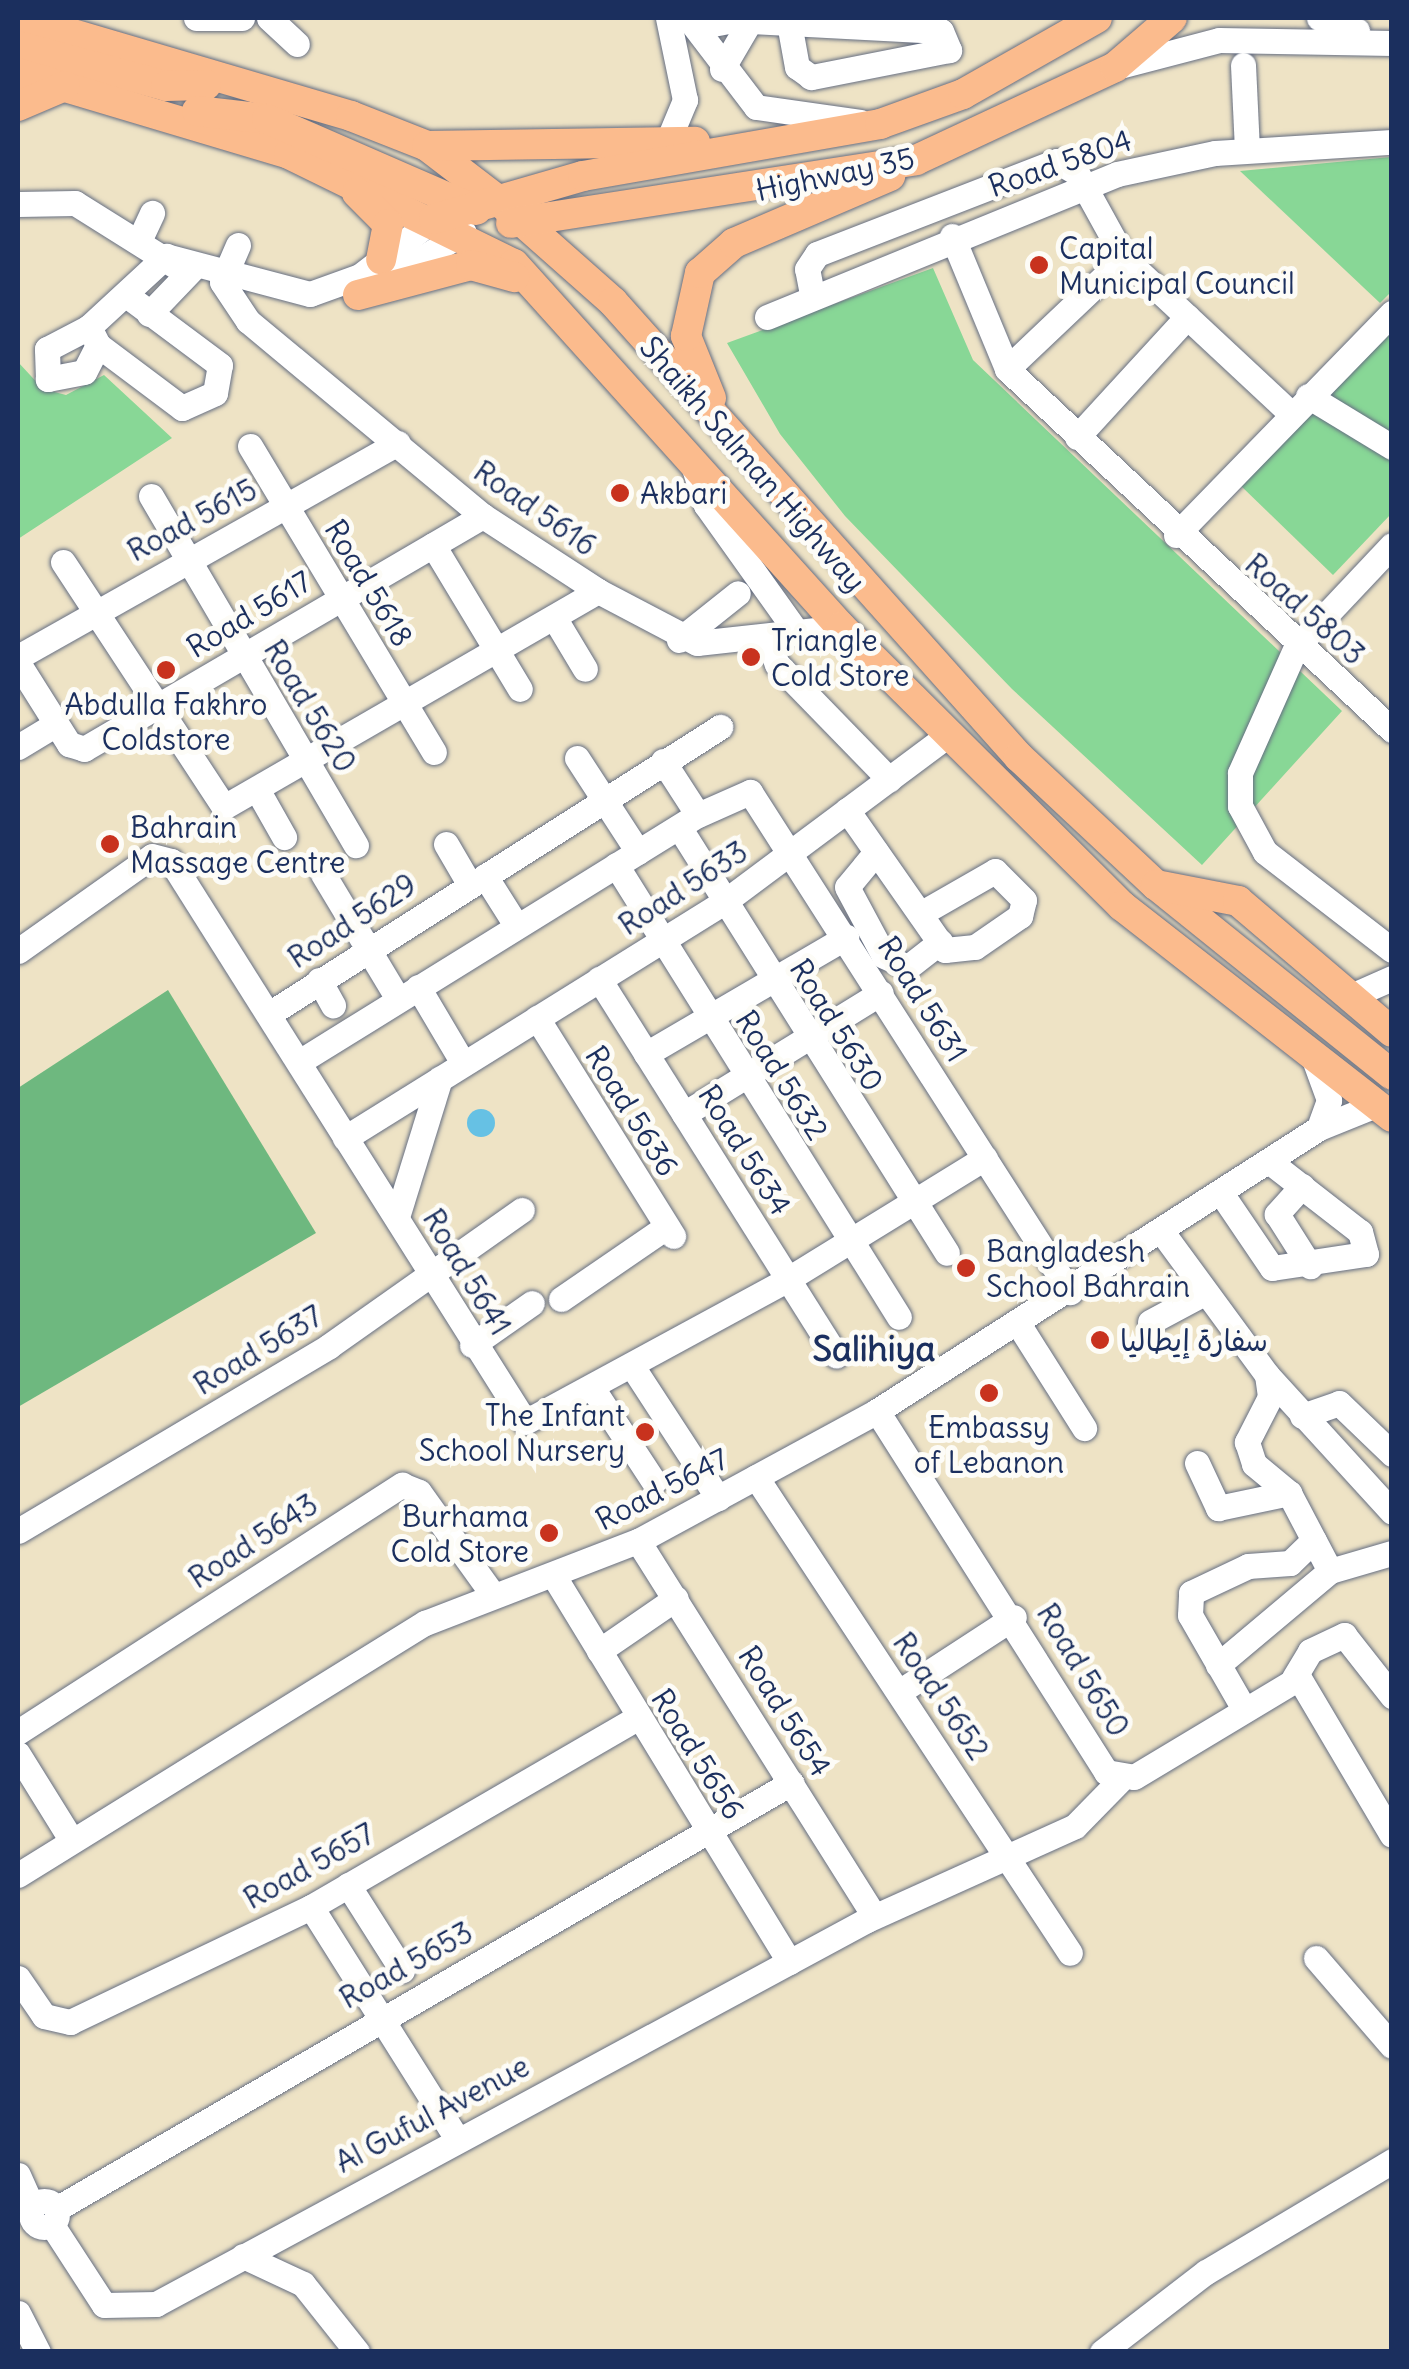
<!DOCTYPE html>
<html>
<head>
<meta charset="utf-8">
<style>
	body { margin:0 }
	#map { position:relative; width:1409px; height:2369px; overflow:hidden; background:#eee3c5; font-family:Delius,"Playpen Sans Arabic",sans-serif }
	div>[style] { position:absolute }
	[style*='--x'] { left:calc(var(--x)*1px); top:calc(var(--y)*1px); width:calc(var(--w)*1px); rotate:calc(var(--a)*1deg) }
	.green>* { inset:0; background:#88d796 }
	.forest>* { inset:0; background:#6eb87f }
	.water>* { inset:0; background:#66c1e4 }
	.round { border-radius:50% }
	.roads { filter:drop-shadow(0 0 2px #656e82) drop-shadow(0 0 2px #656e82) }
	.minor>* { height:25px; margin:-12.5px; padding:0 12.5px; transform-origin:12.5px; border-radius:12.5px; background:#fff }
	.minor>.ring { margin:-12.5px; padding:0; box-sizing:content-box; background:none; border:25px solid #fff; border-radius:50% }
	.major>* { height:30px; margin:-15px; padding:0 15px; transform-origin:15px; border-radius:15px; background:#fbbb8d }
	.dots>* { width:28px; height:28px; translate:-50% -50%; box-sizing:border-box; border:5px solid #fdfcf7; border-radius:50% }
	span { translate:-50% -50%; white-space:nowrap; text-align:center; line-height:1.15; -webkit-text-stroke:10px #fdfcf7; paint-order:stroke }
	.street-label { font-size:30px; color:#1b2f5e }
	.poi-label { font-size:30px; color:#1b2f5e }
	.left { translate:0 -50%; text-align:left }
	.right { translate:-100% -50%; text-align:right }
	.quarter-label { font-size:35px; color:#1b2f5e; font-weight:700 }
	.frame { position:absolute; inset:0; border:20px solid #1b2f5e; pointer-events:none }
</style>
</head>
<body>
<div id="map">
	<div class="green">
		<div style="clip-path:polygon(1391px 157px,1391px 292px,1380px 303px,1240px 171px)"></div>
		<div style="clip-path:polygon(933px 268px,973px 360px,1342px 711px,1202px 865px,1012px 689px,845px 516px,780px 434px,727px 343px)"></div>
		<div style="clip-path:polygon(1391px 325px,1391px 514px,1333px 575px,1240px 485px)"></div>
		<div style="clip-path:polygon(18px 362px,43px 389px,66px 395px,104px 375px,172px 438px,18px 539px)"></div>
	</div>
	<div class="forest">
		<div style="clip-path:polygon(168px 990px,316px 1233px,18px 1407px,18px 1088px)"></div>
	</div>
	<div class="water">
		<div class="round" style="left:467px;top:1109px;width:28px;height:28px"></div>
	</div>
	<div class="roads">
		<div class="minor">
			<div style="--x:196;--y:18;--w:46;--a:0"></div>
			<div style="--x:269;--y:18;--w:38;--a:43"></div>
			<div style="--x:688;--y:18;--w:112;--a:52.6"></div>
			<div style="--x:756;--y:107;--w:105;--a:8.2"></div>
			<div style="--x:1319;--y:18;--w:40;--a:18"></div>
			<div style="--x:697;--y:27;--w:36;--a:-11"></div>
			<div style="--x:732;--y:20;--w:209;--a:3"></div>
			<div style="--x:941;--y:31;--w:21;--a:67"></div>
			<div style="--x:949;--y:50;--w:141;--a:168.9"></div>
			<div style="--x:811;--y:77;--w:17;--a:-144"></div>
			<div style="--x:797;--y:67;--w:45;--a:-100.3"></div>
			<div style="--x:1243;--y:65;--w:85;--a:87.3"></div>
			<div style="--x:1120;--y:66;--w:102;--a:-14.7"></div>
			<div style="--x:1219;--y:40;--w:173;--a:1"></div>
			<div style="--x:722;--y:69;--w:56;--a:-59.7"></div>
			<div style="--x:667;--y:143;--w:47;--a:-67.3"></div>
			<div style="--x:685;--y:100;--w:84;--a:-101.7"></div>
			<div style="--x:18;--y:204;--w:57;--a:-1"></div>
			<div style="--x:75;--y:203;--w:117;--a:32.1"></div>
			<div style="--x:952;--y:236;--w:144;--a:67.5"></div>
			<div style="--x:1007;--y:369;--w:528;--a:43.16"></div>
			<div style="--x:139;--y:241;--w:31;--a:-65"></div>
			<div style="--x:238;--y:245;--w:40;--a:113.4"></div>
			<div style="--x:222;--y:282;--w:47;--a:56.3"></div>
			<div style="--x:248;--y:321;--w:305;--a:39.7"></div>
			<div style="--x:483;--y:516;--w:137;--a:33.1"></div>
			<div style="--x:598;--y:591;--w:112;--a:27.7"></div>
			<div style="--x:697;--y:643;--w:145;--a:-6.3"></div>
			<div style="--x:384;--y:282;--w:94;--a:-32"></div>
			<div style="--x:812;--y:294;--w:25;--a:-101"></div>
			<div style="--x:807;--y:269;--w:18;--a:-56"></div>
			<div style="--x:817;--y:254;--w:257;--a:-21.2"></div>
			<div style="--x:1057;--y:161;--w:23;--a:31"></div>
			<div style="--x:1077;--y:173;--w:97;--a:61.1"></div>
			<div style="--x:1124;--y:258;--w:229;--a:43"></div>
			<div style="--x:149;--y:314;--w:66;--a:-46.2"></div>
			<div style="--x:767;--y:317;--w:378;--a:-22.2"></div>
			<div style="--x:1117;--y:174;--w:100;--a:-12.1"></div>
			<div style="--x:1215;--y:153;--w:177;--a:-3.6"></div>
			<div style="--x:89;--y:327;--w:20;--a:63"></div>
			<div style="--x:98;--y:345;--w:30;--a:117"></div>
			<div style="--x:84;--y:372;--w:37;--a:169"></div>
			<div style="--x:48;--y:379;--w:30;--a:-92"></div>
			<div style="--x:47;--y:349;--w:47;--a:-27.6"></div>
			<div style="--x:89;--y:327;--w:105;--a:-42.7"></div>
			<div style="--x:166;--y:256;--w:149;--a:14.8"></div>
			<div style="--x:310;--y:294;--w:53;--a:-19.8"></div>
			<div style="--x:360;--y:276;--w:93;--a:-37.6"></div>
			<div style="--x:98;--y:345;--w:105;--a:36.9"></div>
			<div style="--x:182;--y:408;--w:36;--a:-24"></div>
			<div style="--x:215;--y:393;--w:28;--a:-80"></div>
			<div style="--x:220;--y:365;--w:117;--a:-143.3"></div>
			<div style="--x:1007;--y:369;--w:161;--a:-43.5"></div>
			<div style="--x:1308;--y:396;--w:98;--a:31.3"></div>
			<div style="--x:1077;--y:437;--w:163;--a:-47.5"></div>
			<div style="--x:250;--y:446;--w:357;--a:59"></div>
			<div style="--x:692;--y:462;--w:45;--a:72"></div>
			<div style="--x:706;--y:505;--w:158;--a:54.5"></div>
			<div style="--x:151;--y:496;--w:405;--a:59.6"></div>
			<div style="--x:1176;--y:535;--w:310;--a:-45.8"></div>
			<div style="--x:433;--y:545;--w:168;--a:58.9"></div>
			<div style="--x:1392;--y:545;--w:140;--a:133.3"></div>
			<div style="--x:1296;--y:647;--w:138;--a:114"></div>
			<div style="--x:1240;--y:773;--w:33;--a:90"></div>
			<div style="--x:1240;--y:806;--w:52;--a:61.5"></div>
			<div style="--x:1265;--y:852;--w:160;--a:37.7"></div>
			<div style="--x:63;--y:562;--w:293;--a:56.7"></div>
			<div style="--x:224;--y:807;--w:432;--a:-30"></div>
			<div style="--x:555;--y:619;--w:58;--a:59"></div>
			<div style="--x:767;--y:637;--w:29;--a:70"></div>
			<div style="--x:777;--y:664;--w:161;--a:45.8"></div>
			<div style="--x:679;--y:640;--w:75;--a:-38.5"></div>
			<div style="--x:18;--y:657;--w:436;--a:-29.4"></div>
			<div style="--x:18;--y:663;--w:96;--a:57.8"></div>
			<div style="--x:69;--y:744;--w:16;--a:18"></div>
			<div style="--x:84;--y:749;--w:462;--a:-30.3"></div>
			<div style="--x:18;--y:747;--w:44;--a:-31.2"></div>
			<div style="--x:577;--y:758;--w:112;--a:57"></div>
			<div style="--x:663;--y:761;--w:64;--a:57.1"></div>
			<div style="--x:258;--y:791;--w:53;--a:60.5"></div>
			<div style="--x:847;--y:810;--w:171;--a:55"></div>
			<div style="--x:945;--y:950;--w:30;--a:-6"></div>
			<div style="--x:975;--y:947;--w:55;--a:-34.6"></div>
			<div style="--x:1020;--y:916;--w:16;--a:-76"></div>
			<div style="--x:1024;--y:900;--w:41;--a:-135"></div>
			<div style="--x:995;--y:871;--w:86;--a:150.2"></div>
			<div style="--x:679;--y:827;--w:503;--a:57.83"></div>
			<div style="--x:446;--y:844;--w:48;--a:59.7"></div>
			<div style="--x:876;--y:852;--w:45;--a:129.6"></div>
			<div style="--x:847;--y:887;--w:78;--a:61.8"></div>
			<div style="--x:884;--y:956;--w:26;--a:25"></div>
			<div style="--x:908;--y:967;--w:41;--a:-38"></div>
			<div style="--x:616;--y:865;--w:533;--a:57.95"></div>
			<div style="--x:323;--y:874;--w:146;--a:59"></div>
			<div style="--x:485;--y:876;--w:58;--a:57.7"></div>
			<div style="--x:18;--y:951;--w:164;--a:-35.3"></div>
			<div style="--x:152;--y:856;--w:20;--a:15"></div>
			<div style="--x:171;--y:861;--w:663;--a:57.75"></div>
			<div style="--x:525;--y:1422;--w:299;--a:-28.5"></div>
			<div style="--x:788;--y:1279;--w:231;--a:-31.6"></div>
			<div style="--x:599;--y:979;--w:445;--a:57.8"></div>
			<div style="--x:319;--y:980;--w:29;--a:61"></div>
			<div style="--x:418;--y:987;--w:88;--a:59.4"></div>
			<div style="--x:1349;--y:997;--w:47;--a:-23.8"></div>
			<div style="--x:269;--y:1014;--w:535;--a:-32.47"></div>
			<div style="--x:537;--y:1018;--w:257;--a:58"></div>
			<div style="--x:646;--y:1054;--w:232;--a:-30.3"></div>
			<div style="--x:1314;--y:1059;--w:44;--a:69.9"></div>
			<div style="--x:1329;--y:1100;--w:30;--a:110"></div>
			<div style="--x:299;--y:1062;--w:469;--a:-31.8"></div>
			<div style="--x:698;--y:815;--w:57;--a:-23.9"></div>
			<div style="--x:750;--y:792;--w:594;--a:57.38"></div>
			<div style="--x:684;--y:1114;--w:231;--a:-31.6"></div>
			<div style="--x:345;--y:1138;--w:446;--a:-31.9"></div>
			<div style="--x:724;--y:902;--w:279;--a:-36.7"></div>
			<div style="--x:1302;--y:1186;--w:38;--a:132"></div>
			<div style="--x:1277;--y:1214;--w:62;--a:57.6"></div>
			<div style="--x:1223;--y:1196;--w:87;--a:55.8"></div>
			<div style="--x:1272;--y:1268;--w:95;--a:-8.5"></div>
			<div style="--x:1366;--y:1254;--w:23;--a:-105"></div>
			<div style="--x:1360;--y:1232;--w:109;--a:-142.1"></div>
			<div style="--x:397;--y:1217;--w:145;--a:-72.8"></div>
			<div style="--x:1162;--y:1232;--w:177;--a:53.7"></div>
			<div style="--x:1267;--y:1375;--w:185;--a:47.6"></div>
			<div style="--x:561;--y:1299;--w:127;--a:-34.4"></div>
			<div style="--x:1150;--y:1322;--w:61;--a:-28.2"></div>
			<div style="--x:1019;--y:1325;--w:122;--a:57.7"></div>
			<div style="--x:472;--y:1345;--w:73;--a:-35"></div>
			<div style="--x:632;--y:1366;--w:158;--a:56.9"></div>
			<div style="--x:1267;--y:1375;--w:22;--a:82"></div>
			<div style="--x:1270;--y:1397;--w:51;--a:117.1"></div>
			<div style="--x:1247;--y:1442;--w:23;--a:72"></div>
			<div style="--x:1254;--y:1464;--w:45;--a:39.6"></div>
			<div style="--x:1289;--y:1493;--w:88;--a:62.3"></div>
			<div style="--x:1330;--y:1571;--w:65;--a:-16.2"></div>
			<div style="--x:593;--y:1389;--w:111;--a:56.7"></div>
			<div style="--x:877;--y:1411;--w:428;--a:57.6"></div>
			<div style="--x:1106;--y:1772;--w:28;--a:10"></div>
			<div style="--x:1134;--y:1777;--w:192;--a:-31"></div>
			<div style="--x:1299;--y:1678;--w:182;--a:59.4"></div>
			<div style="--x:1302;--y:1416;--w:39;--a:-19"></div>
			<div style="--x:1339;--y:1403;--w:74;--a:43.9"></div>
			<div style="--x:1197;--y:1463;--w:50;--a:65"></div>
			<div style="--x:1218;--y:1508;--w:73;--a:-11.9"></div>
			<div style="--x:756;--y:1477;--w:570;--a:56.59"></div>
			<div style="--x:18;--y:1531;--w:362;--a:-30.7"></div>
			<div style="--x:329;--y:1346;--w:236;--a:-35.2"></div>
			<div style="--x:638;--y:1541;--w:443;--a:57.8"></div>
			<div style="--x:555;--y:1578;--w:450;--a:58.6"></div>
			<div style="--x:599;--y:1651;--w:93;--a:-34.5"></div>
			<div style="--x:1218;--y:1665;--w:146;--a:-40"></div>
			<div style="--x:1294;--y:1678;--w:31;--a:-59"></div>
			<div style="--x:1310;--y:1651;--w:38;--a:-25"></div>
			<div style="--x:1344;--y:1635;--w:78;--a:51.8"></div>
			<div style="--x:899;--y:1692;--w:137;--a:-33.1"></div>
			<div style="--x:1244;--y:1709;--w:108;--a:-119.9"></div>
			<div style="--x:1190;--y:1615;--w:22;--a:-87"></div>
			<div style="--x:1191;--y:1593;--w:63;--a:-25.3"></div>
			<div style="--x:1248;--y:1566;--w:42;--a:-4.1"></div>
			<div style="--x:1290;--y:1563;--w:33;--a:-44"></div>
			<div style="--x:18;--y:1732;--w:457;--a:-32.8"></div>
			<div style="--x:402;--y:1485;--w:18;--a:22"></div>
			<div style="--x:419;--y:1492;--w:127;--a:54.3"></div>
			<div style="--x:18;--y:1754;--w:102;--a:58.2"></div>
			<div style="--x:18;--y:1875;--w:479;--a:-31.8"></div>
			<div style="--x:425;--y:1623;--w:228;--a:-21.1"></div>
			<div style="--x:638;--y:1541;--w:272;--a:-28.5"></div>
			<div style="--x:877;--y:1411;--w:525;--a:-32.63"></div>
			<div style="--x:1319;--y:1128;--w:61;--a:-22"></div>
			<div style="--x:348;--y:1885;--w:101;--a:57.6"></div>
			<div style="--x:311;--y:1907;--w:272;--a:57.8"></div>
			<div style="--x:1316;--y:1958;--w:116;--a:49.2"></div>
			<div style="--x:18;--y:1978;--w:46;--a:55.6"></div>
			<div style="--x:44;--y:2016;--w:27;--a:13"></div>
			<div style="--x:70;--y:2022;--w:267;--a:-25.5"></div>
			<div style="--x:311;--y:1907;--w:377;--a:-30.1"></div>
			<div style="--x:18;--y:2175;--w:36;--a:66"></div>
			<div class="ring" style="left:31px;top:2201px;width:1px;height:1px"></div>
			<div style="--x:56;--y:2209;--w:850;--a:-30.1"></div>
			<div style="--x:52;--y:2225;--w:95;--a:57"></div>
			<div style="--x:104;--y:2305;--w:52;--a:-1.1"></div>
			<div style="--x:156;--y:2304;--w:808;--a:-28.37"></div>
			<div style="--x:867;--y:1920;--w:228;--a:-24.3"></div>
			<div style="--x:1075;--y:1826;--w:66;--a:-45.6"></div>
			<div style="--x:243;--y:2256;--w:66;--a:25"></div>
			<div style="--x:303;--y:2284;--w:87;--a:51.5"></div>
			<div style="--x:18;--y:2313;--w:44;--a:62.9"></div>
			<div style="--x:1102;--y:2352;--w:131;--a:-37.6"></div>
			<div style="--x:1206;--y:2272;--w:217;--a:-30.8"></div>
		</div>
		<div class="major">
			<div style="--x:18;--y:18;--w:347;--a:16.4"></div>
			<div style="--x:351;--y:116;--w:82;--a:21.5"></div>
			<div style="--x:427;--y:146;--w:91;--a:37.4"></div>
			<div style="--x:499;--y:201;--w:152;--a:41.5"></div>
			<div style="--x:613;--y:302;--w:610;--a:48.26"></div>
			<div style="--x:1019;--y:757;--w:187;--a:43.1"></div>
			<div style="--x:1156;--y:885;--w:303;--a:38.8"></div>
			<div style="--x:18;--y:46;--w:153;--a:15.1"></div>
			<div style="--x:166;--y:86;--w:40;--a:-1.4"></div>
			<div style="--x:18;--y:73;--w:283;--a:16.6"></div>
			<div style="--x:289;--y:154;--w:250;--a:26.1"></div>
			<div style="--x:514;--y:264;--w:489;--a:48"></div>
			<div style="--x:841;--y:627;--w:396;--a:44.8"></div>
			<div style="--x:1122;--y:906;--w:343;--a:38"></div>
			<div style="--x:18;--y:106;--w:51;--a:-23.1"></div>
			<div style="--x:197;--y:111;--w:70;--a:6.5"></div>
			<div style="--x:267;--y:119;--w:228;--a:23.5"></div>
			<div style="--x:427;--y:146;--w:268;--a:-0.9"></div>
			<div style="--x:357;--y:193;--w:44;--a:45"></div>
			<div style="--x:388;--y:224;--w:36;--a:101"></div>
			<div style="--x:434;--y:219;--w:155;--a:-16.1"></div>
			<div style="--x:583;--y:176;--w:302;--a:-9.9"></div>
			<div style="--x:880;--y:124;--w:88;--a:-19.9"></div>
			<div style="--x:963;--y:94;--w:154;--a:-29.6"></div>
			<div style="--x:511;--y:223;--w:410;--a:-8.8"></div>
			<div style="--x:916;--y:160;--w:220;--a:-25"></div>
			<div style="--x:1115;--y:67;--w:75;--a:-40.7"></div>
			<div style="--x:358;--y:295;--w:117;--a:-14.9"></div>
			<div style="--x:471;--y:265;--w:45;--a:15.6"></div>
			<div style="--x:711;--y:398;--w:67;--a:-112"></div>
			<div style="--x:686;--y:336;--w:65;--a:-77.5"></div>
			<div style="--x:700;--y:273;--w:45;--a:-41.4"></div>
			<div style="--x:734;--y:243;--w:170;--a:-23.2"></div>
			<div style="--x:1156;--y:885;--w:84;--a:11"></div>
			<div style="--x:1238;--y:901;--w:202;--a:40.4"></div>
		</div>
	</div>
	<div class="dots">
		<div style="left:1039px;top:265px;background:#c8321e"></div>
		<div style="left:620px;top:493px;background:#c8321e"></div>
		<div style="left:751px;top:657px;background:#c8321e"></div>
		<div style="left:166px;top:670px;background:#c8321e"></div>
		<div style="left:110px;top:844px;background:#c8321e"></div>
		<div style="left:966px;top:1268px;background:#c8321e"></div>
		<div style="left:1100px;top:1340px;background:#c8321e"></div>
		<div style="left:989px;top:1393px;background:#c8321e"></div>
		<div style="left:645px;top:1432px;background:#c8321e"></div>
		<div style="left:549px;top:1533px;background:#c8321e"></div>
	</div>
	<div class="street-label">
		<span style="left:1060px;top:163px;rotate:-19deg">Road 5804</span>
		<span style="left:835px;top:174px;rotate:-12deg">Highway 35</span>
		<span style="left:753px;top:464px;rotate:49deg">Shaikh Salman Highway</span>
		<span style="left:535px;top:508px;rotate:35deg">Road 5616</span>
		<span style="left:192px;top:520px;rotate:-28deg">Road 5615</span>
		<span style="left:369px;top:583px;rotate:59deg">Road 5618</span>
		<span style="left:1305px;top:609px;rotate:42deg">Road 5803</span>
		<span style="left:249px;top:614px;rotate:-31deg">Road 5617</span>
		<span style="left:310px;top:706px;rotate:59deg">Road 5620</span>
		<span style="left:683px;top:888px;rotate:-33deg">Road 5633</span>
		<span style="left:352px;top:921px;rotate:-33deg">Road 5629</span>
		<span style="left:923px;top:999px;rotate:58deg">Road 5631</span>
		<span style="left:837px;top:1025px;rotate:58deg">Road 5630</span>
		<span style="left:782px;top:1075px;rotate:58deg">Road 5632</span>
		<span style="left:632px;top:1111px;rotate:58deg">Road 5636</span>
		<span style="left:745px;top:1150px;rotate:58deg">Road 5634</span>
		<span style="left:467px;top:1272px;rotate:59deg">Road 5641</span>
		<span style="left:258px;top:1350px;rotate:-31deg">Road 5637</span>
		<span style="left:662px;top:1489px;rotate:-27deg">Road 5647</span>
		<span style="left:253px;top:1541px;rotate:-33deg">Road 5643</span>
		<span style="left:1083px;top:1670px;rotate:59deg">Road 5650</span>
		<span style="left:941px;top:1696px;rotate:56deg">Road 5652</span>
		<span style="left:785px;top:1711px;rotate:58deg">Road 5654</span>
		<span style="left:698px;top:1754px;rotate:58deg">Road 5656</span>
		<span style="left:309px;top:1866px;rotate:-29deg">Road 5657</span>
		<span style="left:406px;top:1965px;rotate:-29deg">Road 5653</span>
		<span style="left:432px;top:2114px;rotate:-28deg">Al Guful Avenue</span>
	</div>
	<div class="poi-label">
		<span class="left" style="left:1059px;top:265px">Capital<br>Municipal Council</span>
		<span class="left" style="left:640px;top:493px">Akbari</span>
		<span class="left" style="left:771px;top:657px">Triangle<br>Cold Store</span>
		<span style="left:166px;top:721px">Abdulla Fakhro<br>Coldstore</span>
		<span class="left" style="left:130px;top:844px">Bahrain<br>Massage Centre</span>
		<span class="left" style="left:986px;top:1268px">Bangladesh<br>School Bahrain</span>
		<span class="left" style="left:1120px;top:1340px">سفارة إيطاليا</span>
		<span class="right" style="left:625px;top:1432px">The Infant<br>School Nursery</span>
		<span style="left:989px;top:1444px">Embassy<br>of Lebanon</span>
		<span class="right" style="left:529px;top:1533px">Burhama<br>Cold Store</span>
	</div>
	<div class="quarter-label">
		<span style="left:874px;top:1348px">Salihiya</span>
	</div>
	<div class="frame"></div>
</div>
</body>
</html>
